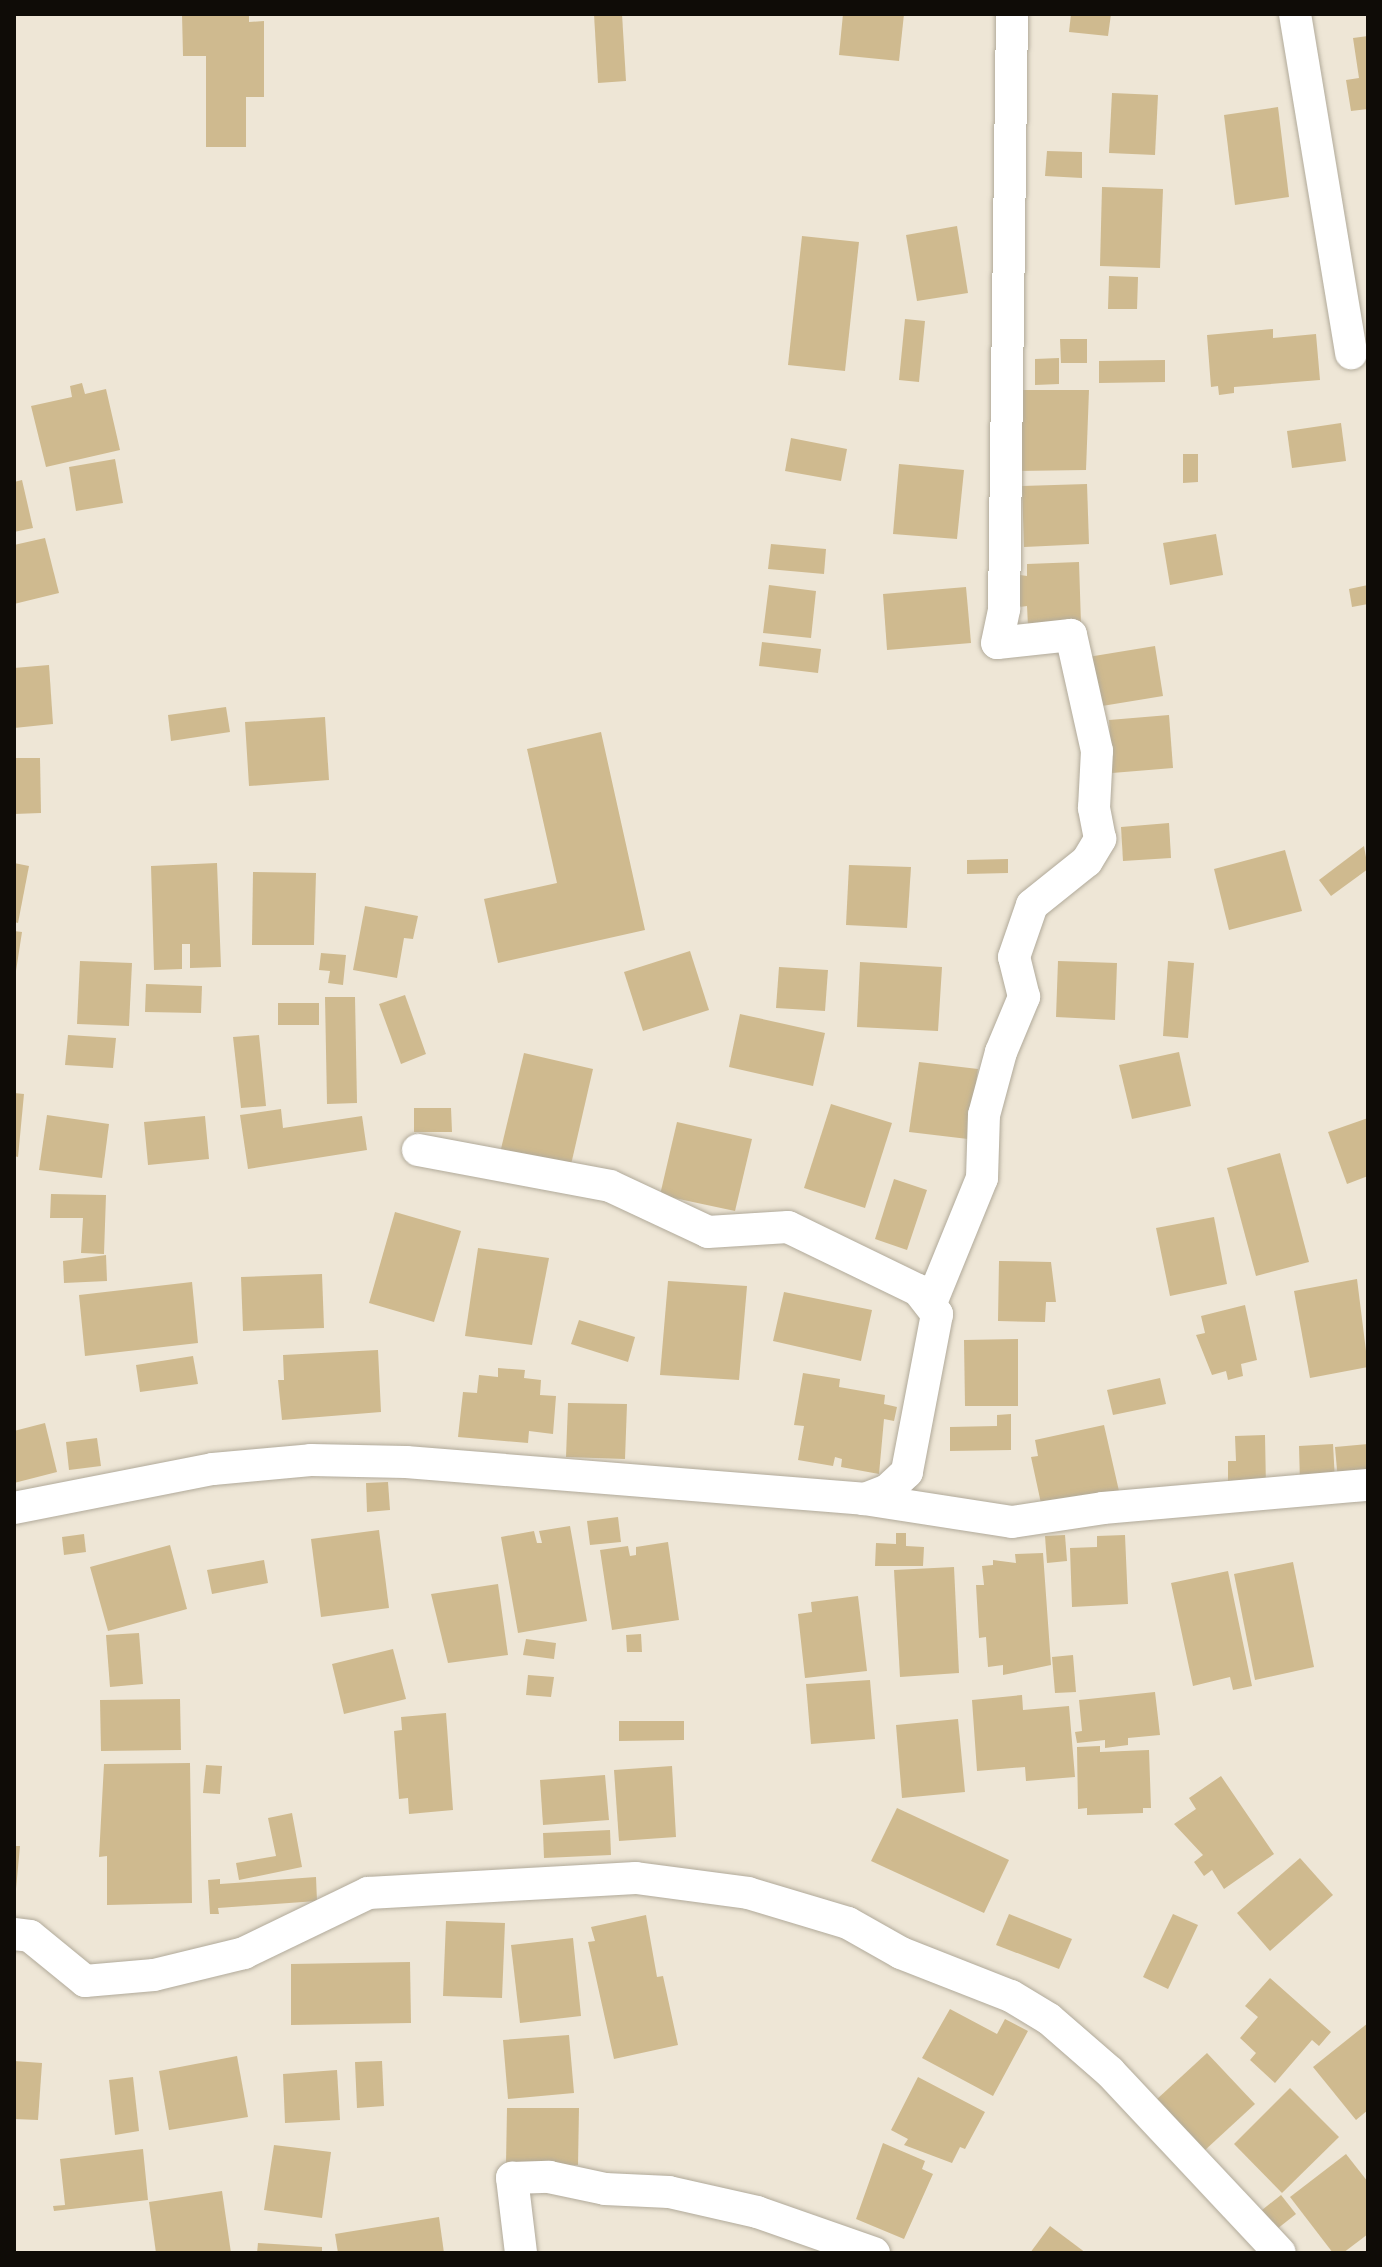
<!DOCTYPE html>
<html>
<head>
<meta charset="utf-8">
<style>
	body { margin:0 }
	#map { position:relative; width:1382px; height:2267px; overflow:hidden; background:#eee6d6; font-family:Ubuntu,sans-serif }
	div>[style] { position:absolute }
	[style*='--x'] { left:calc(var(--x)*1px); top:calc(var(--y)*1px); width:calc(var(--w)*1px); rotate:calc(var(--a)*1deg) }
	.building>* { inset:0; background:#cfba8f }
	.roads { filter:drop-shadow(0 0 2px #b1aa9a) drop-shadow(0 0 2px #b1aa9a) }
	.street>* { height:32px; margin:-16px; padding:0 16px; transform-origin:16px; border-radius:16px; background:#fff }
	span { translate:-50% -50%; white-space:nowrap; text-align:center; line-height:1.15; -webkit-text-stroke:6px #fbf4e3; paint-order:stroke }
	.frame { position:absolute; inset:0; border:16px solid #0f0c07; pointer-events:none }
</style>
</head>
<body>
<div id="map">
	<div class="building">
		<div style="clip-path:polygon(182px 14px,249px 14px,249px 22px,264px 21px,264px 97px,246px 97px,246px 147px,206px 147px,206px 56px,183px 56px)"></div>
		<div style="clip-path:polygon(594px 14px,622px 14px,626px 81px,598px 83px)"></div>
		<div style="clip-path:polygon(843px 14px,904px 14px,899px 61px,839px 55px)"></div>
		<div style="clip-path:polygon(1071px 14px,1111px 14px,1108px 36px,1069px 32px)"></div>
		<div style="clip-path:polygon(1368px 36px,1368px 109px,1351px 111px,1346px 80px,1359px 78px,1353px 38px)"></div>
		<div style="clip-path:polygon(1112px 93px,1158px 95px,1155px 155px,1109px 153px)"></div>
		<div style="clip-path:polygon(1278px 107px,1289px 197px,1235px 205px,1224px 115px)"></div>
		<div style="clip-path:polygon(1047px 151px,1082px 152px,1082px 178px,1045px 176px)"></div>
		<div style="clip-path:polygon(1102px 187px,1163px 189px,1160px 268px,1100px 266px)"></div>
		<div style="clip-path:polygon(957px 226px,968px 293px,917px 301px,906px 235px)"></div>
		<div style="clip-path:polygon(802px 236px,859px 242px,845px 371px,788px 365px)"></div>
		<div style="clip-path:polygon(1109px 276px,1138px 277px,1137px 309px,1108px 309px)"></div>
		<div style="clip-path:polygon(905px 319px,925px 321px,919px 382px,899px 380px)"></div>
		<div style="clip-path:polygon(1273px 329px,1273px 338px,1316px 334px,1320px 380px,1234px 387px,1234px 393px,1219px 395px,1218px 386px,1211px 387px,1207px 335px)"></div>
		<div style="clip-path:polygon(1060px 339px,1087px 339px,1087px 363px,1061px 363px)"></div>
		<div style="clip-path:polygon(1059px 358px,1059px 384px,1035px 385px,1035px 359px)"></div>
		<div style="clip-path:polygon(1165px 360px,1165px 382px,1099px 383px,1099px 361px)"></div>
		<div style="clip-path:polygon(82px 383px,85px 394px,106px 389px,120px 450px,46px 467px,31px 406px,72px 397px,70px 386px)"></div>
		<div style="clip-path:polygon(1016px 390px,1089px 390px,1086px 470px,1017px 471px)"></div>
		<div style="clip-path:polygon(1341px 423px,1346px 461px,1292px 468px,1287px 431px)"></div>
		<div style="clip-path:polygon(791px 438px,847px 449px,841px 481px,785px 471px)"></div>
		<div style="clip-path:polygon(1183px 454px,1198px 454px,1198px 482px,1183px 483px)"></div>
		<div style="clip-path:polygon(115px 459px,123px 503px,76px 511px,69px 467px)"></div>
		<div style="clip-path:polygon(899px 464px,964px 470px,957px 539px,893px 534px)"></div>
		<div style="clip-path:polygon(22px 480px,33px 528px,14px 532px,14px 482px)"></div>
		<div style="clip-path:polygon(1087px 484px,1089px 544px,1024px 547px,1022px 486px)"></div>
		<div style="clip-path:polygon(1216px 534px,1223px 575px,1170px 585px,1163px 543px)"></div>
		<div style="clip-path:polygon(45px 538px,59px 593px,14px 604px,14px 545px)"></div>
		<div style="clip-path:polygon(771px 544px,826px 549px,824px 574px,768px 569px)"></div>
		<div style="clip-path:polygon(1079px 562px,1081px 624px,1028px 626px,1027px 606px,1020px 607px,1020px 575px,1027px 576px,1027px 564px)"></div>
		<div style="clip-path:polygon(769px 585px,816px 591px,811px 638px,763px 633px)"></div>
		<div style="clip-path:polygon(1368px 585px,1368px 604px,1352px 607px,1349px 589px)"></div>
		<div style="clip-path:polygon(966px 587px,971px 643px,887px 650px,883px 594px)"></div>
		<div style="clip-path:polygon(762px 642px,821px 649px,818px 673px,759px 666px)"></div>
		<div style="clip-path:polygon(1155px 646px,1163px 696px,1096px 707px,1088px 657px)"></div>
		<div style="clip-path:polygon(49px 665px,53px 724px,14px 728px,14px 668px)"></div>
		<div style="clip-path:polygon(226px 707px,230px 732px,171px 741px,168px 715px)"></div>
		<div style="clip-path:polygon(1169px 715px,1173px 768px,1112px 773px,1109px 720px)"></div>
		<div style="clip-path:polygon(325px 717px,329px 780px,249px 786px,245px 722px)"></div>
		<div style="clip-path:polygon(601px 732px,645px 930px,498px 963px,484px 899px,557px 883px,527px 749px)"></div>
		<div style="clip-path:polygon(14px 758px,40px 758px,41px 813px,14px 814px)"></div>
		<div style="clip-path:polygon(1169px 823px,1171px 858px,1123px 861px,1121px 827px)"></div>
		<div style="clip-path:polygon(1364px 846px,1368px 869px,1331px 896px,1319px 880px)"></div>
		<div style="clip-path:polygon(1285px 850px,1302px 911px,1229px 930px,1214px 869px)"></div>
		<div style="clip-path:polygon(1008px 859px,1008px 873px,967px 874px,967px 860px)"></div>
		<div style="clip-path:polygon(14px 863px,29px 866px,18px 923px,14px 922px)"></div>
		<div style="clip-path:polygon(217px 863px,221px 967px,190px 968px,190px 944px,182px 944px,182px 969px,154px 970px,151px 866px)"></div>
		<div style="clip-path:polygon(849px 865px,911px 867px,907px 928px,846px 925px)"></div>
		<div style="clip-path:polygon(253px 872px,316px 873px,314px 945px,252px 945px)"></div>
		<div style="clip-path:polygon(365px 906px,418px 916px,413px 939px,404px 938px,397px 978px,353px 970px)"></div>
		<div style="clip-path:polygon(14px 931px,22px 932px,16px 971px,14px 971px)"></div>
		<div style="clip-path:polygon(690px 951px,709px 1010px,643px 1031px,624px 972px)"></div>
		<div style="clip-path:polygon(321px 953px,346px 955px,343px 985px,328px 983px,330px 971px,319px 970px)"></div>
		<div style="clip-path:polygon(80px 961px,132px 963px,129px 1026px,77px 1024px)"></div>
		<div style="clip-path:polygon(1058px 961px,1117px 963px,1115px 1020px,1056px 1017px)"></div>
		<div style="clip-path:polygon(1168px 961px,1194px 963px,1188px 1038px,1163px 1036px)"></div>
		<div style="clip-path:polygon(860px 962px,942px 967px,938px 1031px,857px 1027px)"></div>
		<div style="clip-path:polygon(779px 967px,828px 970px,825px 1011px,776px 1008px)"></div>
		<div style="clip-path:polygon(146px 984px,202px 986px,201px 1013px,145px 1012px)"></div>
		<div style="clip-path:polygon(405px 995px,426px 1054px,401px 1064px,379px 1004px)"></div>
		<div style="clip-path:polygon(325px 997px,355px 997px,357px 1103px,327px 1104px)"></div>
		<div style="clip-path:polygon(278px 1003px,319px 1003px,319px 1025px,278px 1025px)"></div>
		<div style="clip-path:polygon(740px 1014px,825px 1033px,813px 1086px,729px 1067px)"></div>
		<div style="clip-path:polygon(68px 1035px,116px 1038px,113px 1068px,65px 1065px)"></div>
		<div style="clip-path:polygon(259px 1035px,266px 1106px,241px 1108px,233px 1037px)"></div>
		<div style="clip-path:polygon(1179px 1052px,1191px 1106px,1132px 1119px,1119px 1065px)"></div>
		<div style="clip-path:polygon(524px 1053px,593px 1069px,570px 1169px,500px 1153px)"></div>
		<div style="clip-path:polygon(919px 1062px,978px 1069px,968px 1139px,909px 1132px)"></div>
		<div style="clip-path:polygon(14px 1093px,24px 1094px,18px 1157px,14px 1156px)"></div>
		<div style="clip-path:polygon(831px 1104px,892px 1123px,865px 1208px,804px 1188px)"></div>
		<div style="clip-path:polygon(414px 1108px,451px 1108px,452px 1132px,414px 1132px)"></div>
		<div style="clip-path:polygon(281px 1109px,283px 1128px,362px 1116px,367px 1150px,248px 1169px,240px 1115px)"></div>
		<div style="clip-path:polygon(47px 1115px,109px 1124px,102px 1178px,39px 1170px)"></div>
		<div style="clip-path:polygon(205px 1116px,209px 1159px,148px 1165px,144px 1122px)"></div>
		<div style="clip-path:polygon(1368px 1118px,1368px 1176px,1347px 1184px,1328px 1132px)"></div>
		<div style="clip-path:polygon(677px 1122px,752px 1139px,735px 1211px,660px 1195px)"></div>
		<div style="clip-path:polygon(1280px 1153px,1309px 1262px,1256px 1276px,1227px 1168px)"></div>
		<div style="clip-path:polygon(894px 1179px,927px 1190px,907px 1250px,875px 1239px)"></div>
		<div style="clip-path:polygon(51px 1194px,106px 1195px,104px 1254px,81px 1253px,83px 1218px,50px 1218px)"></div>
		<div style="clip-path:polygon(395px 1212px,461px 1231px,434px 1322px,369px 1303px)"></div>
		<div style="clip-path:polygon(1214px 1217px,1227px 1284px,1170px 1296px,1156px 1228px)"></div>
		<div style="clip-path:polygon(478px 1248px,549px 1258px,532px 1345px,465px 1336px)"></div>
		<div style="clip-path:polygon(106px 1255px,107px 1281px,64px 1283px,63px 1261px)"></div>
		<div style="clip-path:polygon(999px 1261px,1051px 1262px,1056px 1302px,1046px 1302px,1045px 1322px,998px 1321px)"></div>
		<div style="clip-path:polygon(322px 1274px,324px 1328px,243px 1331px,241px 1277px)"></div>
		<div style="clip-path:polygon(1357px 1279px,1368px 1367px,1310px 1378px,1294px 1291px)"></div>
		<div style="clip-path:polygon(668px 1281px,747px 1286px,739px 1380px,660px 1375px)"></div>
		<div style="clip-path:polygon(192px 1282px,198px 1343px,85px 1356px,79px 1295px)"></div>
		<div style="clip-path:polygon(784px 1292px,872px 1310px,861px 1361px,773px 1341px)"></div>
		<div style="clip-path:polygon(1245px 1305px,1257px 1360px,1241px 1364px,1243px 1376px,1228px 1380px,1226px 1371px,1212px 1375px,1196px 1335px,1205px 1333px,1201px 1316px)"></div>
		<div style="clip-path:polygon(579px 1320px,635px 1337px,628px 1362px,571px 1344px)"></div>
		<div style="clip-path:polygon(1018px 1339px,1018px 1406px,965px 1406px,964px 1340px)"></div>
		<div style="clip-path:polygon(378px 1350px,381px 1412px,282px 1420px,278px 1380px,284px 1380px,283px 1355px)"></div>
		<div style="clip-path:polygon(193px 1356px,198px 1384px,140px 1392px,136px 1365px)"></div>
		<div style="clip-path:polygon(498px 1368px,525px 1370px,524px 1378px,541px 1380px,540px 1395px,556px 1396px,553px 1434px,529px 1431px,528px 1443px,458px 1437px,463px 1392px,477px 1393px,479px 1375px,498px 1377px)"></div>
		<div style="clip-path:polygon(803px 1373px,840px 1379px,839px 1387px,885px 1395px,884px 1404px,897px 1407px,894px 1421px,884px 1419px,879px 1474px,841px 1467px,842px 1459px,835px 1457px,833px 1466px,798px 1460px,804px 1426px,794px 1425px)"></div>
		<div style="clip-path:polygon(1160px 1378px,1166px 1404px,1113px 1415px,1107px 1390px)"></div>
		<div style="clip-path:polygon(568px 1403px,627px 1404px,625px 1459px,566px 1457px)"></div>
		<div style="clip-path:polygon(1011px 1414px,1011px 1450px,950px 1451px,950px 1427px,997px 1426px,997px 1415px)"></div>
		<div style="clip-path:polygon(45px 1423px,57px 1472px,14px 1483px,14px 1431px)"></div>
		<div style="clip-path:polygon(1104px 1425px,1119px 1491px,1042px 1508px,1031px 1457px,1038px 1456px,1035px 1440px)"></div>
		<div style="clip-path:polygon(1265px 1435px,1266px 1488px,1228px 1489px,1228px 1461px,1236px 1461px,1235px 1436px)"></div>
		<div style="clip-path:polygon(97px 1438px,101px 1466px,69px 1470px,66px 1442px)"></div>
		<div style="clip-path:polygon(1333px 1444px,1335px 1481px,1300px 1483px,1299px 1446px)"></div>
		<div style="clip-path:polygon(1368px 1444px,1368px 1479px,1338px 1481px,1335px 1447px)"></div>
		<div style="clip-path:polygon(388px 1482px,390px 1510px,367px 1512px,366px 1483px)"></div>
		<div style="clip-path:polygon(618px 1517px,621px 1542px,590px 1545px,587px 1521px)"></div>
		<div style="clip-path:polygon(570px 1526px,587px 1621px,518px 1633px,501px 1537px,534px 1531px,537px 1543px,542px 1543px,539px 1531px)"></div>
		<div style="clip-path:polygon(379px 1530px,389px 1608px,321px 1617px,311px 1539px)"></div>
		<div style="clip-path:polygon(896px 1533px,906px 1533px,906px 1546px,924px 1547px,923px 1566px,875px 1566px,876px 1543px,896px 1544px)"></div>
		<div style="clip-path:polygon(84px 1534px,86px 1552px,64px 1555px,62px 1537px)"></div>
		<div style="clip-path:polygon(1065px 1535px,1067px 1561px,1047px 1563px,1045px 1536px)"></div>
		<div style="clip-path:polygon(1125px 1535px,1128px 1604px,1072px 1607px,1070px 1548px,1097px 1547px,1097px 1536px)"></div>
		<div style="clip-path:polygon(668px 1542px,679px 1620px,612px 1630px,600px 1550px,628px 1546px,630px 1556px,636px 1555px,636px 1547px)"></div>
		<div style="clip-path:polygon(170px 1545px,187px 1609px,108px 1631px,90px 1567px)"></div>
		<div style="clip-path:polygon(1043px 1553px,1051px 1665px,1003px 1675px,1003px 1665px,988px 1667px,986px 1637px,979px 1638px,976px 1585px,984px 1585px,982px 1566px,993px 1565px,993px 1560px,1016px 1563px,1015px 1554px)"></div>
		<div style="clip-path:polygon(264px 1560px,268px 1583px,212px 1594px,207px 1570px)"></div>
		<div style="clip-path:polygon(1293px 1562px,1314px 1667px,1255px 1680px,1234px 1574px)"></div>
		<div style="clip-path:polygon(954px 1567px,959px 1673px,900px 1677px,894px 1570px)"></div>
		<div style="clip-path:polygon(1228px 1571px,1252px 1686px,1233px 1690px,1230px 1677px,1193px 1686px,1171px 1583px)"></div>
		<div style="clip-path:polygon(498px 1584px,508px 1655px,448px 1663px,431px 1594px)"></div>
		<div style="clip-path:polygon(858px 1596px,867px 1671px,805px 1678px,798px 1614px,812px 1612px,811px 1602px)"></div>
		<div style="clip-path:polygon(139px 1633px,143px 1684px,110px 1687px,106px 1635px)"></div>
		<div style="clip-path:polygon(641px 1634px,642px 1652px,627px 1652px,626px 1635px)"></div>
		<div style="clip-path:polygon(526px 1639px,556px 1643px,554px 1659px,523px 1655px)"></div>
		<div style="clip-path:polygon(393px 1649px,406px 1699px,344px 1714px,332px 1664px)"></div>
		<div style="clip-path:polygon(1073px 1655px,1076px 1692px,1055px 1693px,1052px 1657px)"></div>
		<div style="clip-path:polygon(528px 1675px,554px 1677px,551px 1697px,526px 1695px)"></div>
		<div style="clip-path:polygon(870px 1680px,875px 1739px,811px 1744px,806px 1684px)"></div>
		<div style="clip-path:polygon(1155px 1692px,1160px 1735px,1128px 1738px,1128px 1745px,1105px 1748px,1105px 1740px,1077px 1743px,1075px 1732px,1082px 1731px,1079px 1700px)"></div>
		<div style="clip-path:polygon(1022px 1695px,1023px 1710px,1069px 1706px,1075px 1777px,1026px 1781px,1025px 1767px,977px 1771px,972px 1700px)"></div>
		<div style="clip-path:polygon(180px 1699px,181px 1750px,101px 1751px,100px 1700px)"></div>
		<div style="clip-path:polygon(446px 1713px,453px 1810px,409px 1814px,408px 1798px,399px 1799px,394px 1731px,402px 1730px,401px 1717px)"></div>
		<div style="clip-path:polygon(958px 1719px,965px 1792px,902px 1798px,896px 1725px)"></div>
		<div style="clip-path:polygon(619px 1721px,684px 1721px,684px 1740px,619px 1741px)"></div>
		<div style="clip-path:polygon(1100px 1746px,1100px 1752px,1149px 1750px,1151px 1808px,1143px 1808px,1143px 1813px,1087px 1815px,1087px 1808px,1078px 1809px,1077px 1747px)"></div>
		<div style="clip-path:polygon(190px 1763px,192px 1903px,107px 1905px,107px 1856px,99px 1857px,104px 1764px)"></div>
		<div style="clip-path:polygon(206px 1765px,222px 1766px,220px 1794px,203px 1793px)"></div>
		<div style="clip-path:polygon(672px 1766px,676px 1837px,619px 1841px,614px 1770px)"></div>
		<div style="clip-path:polygon(605px 1775px,609px 1820px,543px 1825px,540px 1780px)"></div>
		<div style="clip-path:polygon(1221px 1776px,1274px 1854px,1224px 1889px,1212px 1870px,1204px 1876px,1194px 1862px,1203px 1855px,1174px 1824px,1196px 1809px,1189px 1798px)"></div>
		<div style="clip-path:polygon(897px 1808px,1009px 1860px,984px 1913px,871px 1861px)"></div>
		<div style="clip-path:polygon(292px 1813px,302px 1867px,239px 1880px,236px 1863px,276px 1856px,268px 1818px)"></div>
		<div style="clip-path:polygon(610px 1830px,611px 1855px,544px 1858px,543px 1833px)"></div>
		<div style="clip-path:polygon(14px 1846px,20px 1846px,16px 1889px,14px 1889px)"></div>
		<div style="clip-path:polygon(1300px 1858px,1333px 1895px,1270px 1951px,1237px 1913px)"></div>
		<div style="clip-path:polygon(316px 1877px,317px 1901px,218px 1908px,219px 1914px,210px 1914px,208px 1880px,220px 1879px,220px 1884px)"></div>
		<div style="clip-path:polygon(1009px 1914px,1072px 1939px,1059px 1969px,996px 1945px)"></div>
		<div style="clip-path:polygon(1173px 1914px,1198px 1925px,1168px 1989px,1143px 1977px)"></div>
		<div style="clip-path:polygon(646px 1915px,657px 1977px,663px 1976px,678px 2045px,614px 2059px,588px 1942px,595px 1941px,591px 1927px)"></div>
		<div style="clip-path:polygon(446px 1921px,505px 1923px,502px 1998px,443px 1996px)"></div>
		<div style="clip-path:polygon(573px 1938px,581px 2016px,520px 2023px,511px 1945px)"></div>
		<div style="clip-path:polygon(410px 1962px,411px 2023px,291px 2025px,291px 1964px)"></div>
		<div style="clip-path:polygon(1270px 1978px,1331px 2032px,1319px 2046px,1312px 2040px,1275px 2083px,1250px 2060px,1256px 2053px,1240px 2038px,1258px 2017px,1245px 2006px)"></div>
		<div style="clip-path:polygon(950px 2009px,997px 2034px,1005px 2019px,1028px 2031px,993px 2096px,922px 2058px)"></div>
		<div style="clip-path:polygon(1368px 2023px,1368px 2110px,1356px 2120px,1313px 2067px)"></div>
		<div style="clip-path:polygon(569px 2035px,574px 2093px,508px 2099px,503px 2040px)"></div>
		<div style="clip-path:polygon(1207px 2053px,1255px 2104px,1204px 2151px,1156px 2100px)"></div>
		<div style="clip-path:polygon(237px 2056px,248px 2117px,169px 2130px,159px 2071px)"></div>
		<div style="clip-path:polygon(14px 2061px,42px 2063px,38px 2120px,14px 2119px)"></div>
		<div style="clip-path:polygon(382px 2061px,384px 2106px,357px 2108px,355px 2062px)"></div>
		<div style="clip-path:polygon(337px 2070px,340px 2120px,285px 2123px,283px 2074px)"></div>
		<div style="clip-path:polygon(133px 2077px,139px 2131px,115px 2135px,109px 2080px)"></div>
		<div style="clip-path:polygon(918px 2077px,985px 2112px,965px 2149px,960px 2147px,952px 2163px,904px 2145px,908px 2139px,891px 2130px)"></div>
		<div style="clip-path:polygon(1290px 2088px,1339px 2137px,1282px 2193px,1234px 2144px)"></div>
		<div style="clip-path:polygon(507px 2108px,579px 2108px,578px 2165px,506px 2164px)"></div>
		<div style="clip-path:polygon(883px 2143px,925px 2161px,922px 2169px,933px 2174px,904px 2239px,856px 2219px)"></div>
		<div style="clip-path:polygon(274px 2145px,331px 2152px,322px 2218px,264px 2210px)"></div>
		<div style="clip-path:polygon(143px 2149px,148px 2200px,54px 2211px,53px 2206px,65px 2205px,60px 2159px)"></div>
		<div style="clip-path:polygon(1346px 2154px,1368px 2182px,1368px 2234px,1343px 2253px,1333px 2253px,1290px 2197px)"></div>
		<div style="clip-path:polygon(222px 2191px,231px 2253px,156px 2253px,149px 2202px)"></div>
		<div style="clip-path:polygon(1281px 2195px,1296px 2214px,1277px 2229px,1262px 2210px)"></div>
		<div style="clip-path:polygon(439px 2217px,444px 2253px,338px 2253px,335px 2234px)"></div>
		<div style="clip-path:polygon(1050px 2226px,1086px 2253px,1030px 2253px)"></div>
		<div style="clip-path:polygon(258px 2243px,322px 2247px,322px 2253px,257px 2253px)"></div>
	</div>
	<div class="roads">
		<div class="street">
			<div style="--x:1295;--y:14;--w:344;--a:80.6"></div>
			<div style="--x:418;--y:1150;--w:195;--a:10.6"></div>
			<div style="--x:610;--y:1186;--w:108;--a:25.1"></div>
			<div style="--x:708;--y:1232;--w:80;--a:-3.6"></div>
			<div style="--x:788;--y:1227;--w:144;--a:25.9"></div>
			<div style="--x:918;--y:1290;--w:31;--a:52"></div>
			<div style="--x:937;--y:1314;--w:161;--a:100.8"></div>
			<div style="--x:907;--y:1472;--w:26;--a:137"></div>
			<div style="--x:888;--y:1490;--w:26;--a:159"></div>
			<div style="--x:931;--y:1303;--w:135;--a:-67.8"></div>
			<div style="--x:982;--y:1178;--w:63;--a:-88.2"></div>
			<div style="--x:984;--y:1115;--w:65;--a:-74.9"></div>
			<div style="--x:1001;--y:1052;--w:60;--a:-67.3"></div>
			<div style="--x:1024;--y:997;--w:41;--a:-104"></div>
			<div style="--x:1014;--y:957;--w:55;--a:-70.9"></div>
			<div style="--x:1032;--y:905;--w:70;--a:-38.7"></div>
			<div style="--x:1087;--y:861;--w:26;--a:-59"></div>
			<div style="--x:1100;--y:839;--w:32;--a:-101"></div>
			<div style="--x:1094;--y:808;--w:57;--a:-87"></div>
			<div style="--x:1097;--y:751;--w:119;--a:-102.6"></div>
			<div style="--x:1071;--y:635;--w:74;--a:173.8"></div>
			<div style="--x:997;--y:643;--w:35;--a:-78"></div>
			<div style="--x:1004;--y:609;--w:595;--a:-89.23"></div>
			<div style="--x:14;--y:1508;--w:203;--a:-11.1"></div>
			<div style="--x:213;--y:1469;--w:98;--a:-5.2"></div>
			<div style="--x:311;--y:1460;--w:95;--a:1.2"></div>
			<div style="--x:406;--y:1462;--w:459;--a:4.6"></div>
			<div style="--x:864;--y:1499;--w:150;--a:8.8"></div>
			<div style="--x:1012;--y:1522;--w:92;--a:-8.7"></div>
			<div style="--x:1103;--y:1508;--w:266;--a:-5"></div>
			<div style="--x:14;--y:1934;--w:16;--a:7"></div>
			<div style="--x:30;--y:1936;--w:71;--a:39.3"></div>
			<div style="--x:85;--y:1981;--w:69;--a:-5"></div>
			<div style="--x:154;--y:1975;--w:93;--a:-13.7"></div>
			<div style="--x:244;--y:1953;--w:138;--a:-25.8"></div>
			<div style="--x:368;--y:1893;--w:268;--a:-3.2"></div>
			<div style="--x:636;--y:1878;--w:113;--a:7.6"></div>
			<div style="--x:748;--y:1893;--w:104;--a:16.7"></div>
			<div style="--x:848;--y:1923;--w:61;--a:29.5"></div>
			<div style="--x:901;--y:1953;--w:118;--a:21.4"></div>
			<div style="--x:1011;--y:1996;--w:44;--a:31.2"></div>
			<div style="--x:1049;--y:2019;--w:81;--a:41"></div>
			<div style="--x:1110;--y:2072;--w:248;--a:46.8"></div>
			<div style="--x:521;--y:2253;--w:76;--a:-96.8"></div>
			<div style="--x:512;--y:2178;--w:37;--a:-2"></div>
			<div style="--x:549;--y:2177;--w:57;--a:12.1"></div>
			<div style="--x:605;--y:2189;--w:64;--a:2.7"></div>
			<div style="--x:669;--y:2192;--w:90;--a:12.8"></div>
			<div style="--x:757;--y:2212;--w:124;--a:19.3"></div>
		</div>
	</div>
	<div class="frame"></div>
</div>
</body>
</html>
